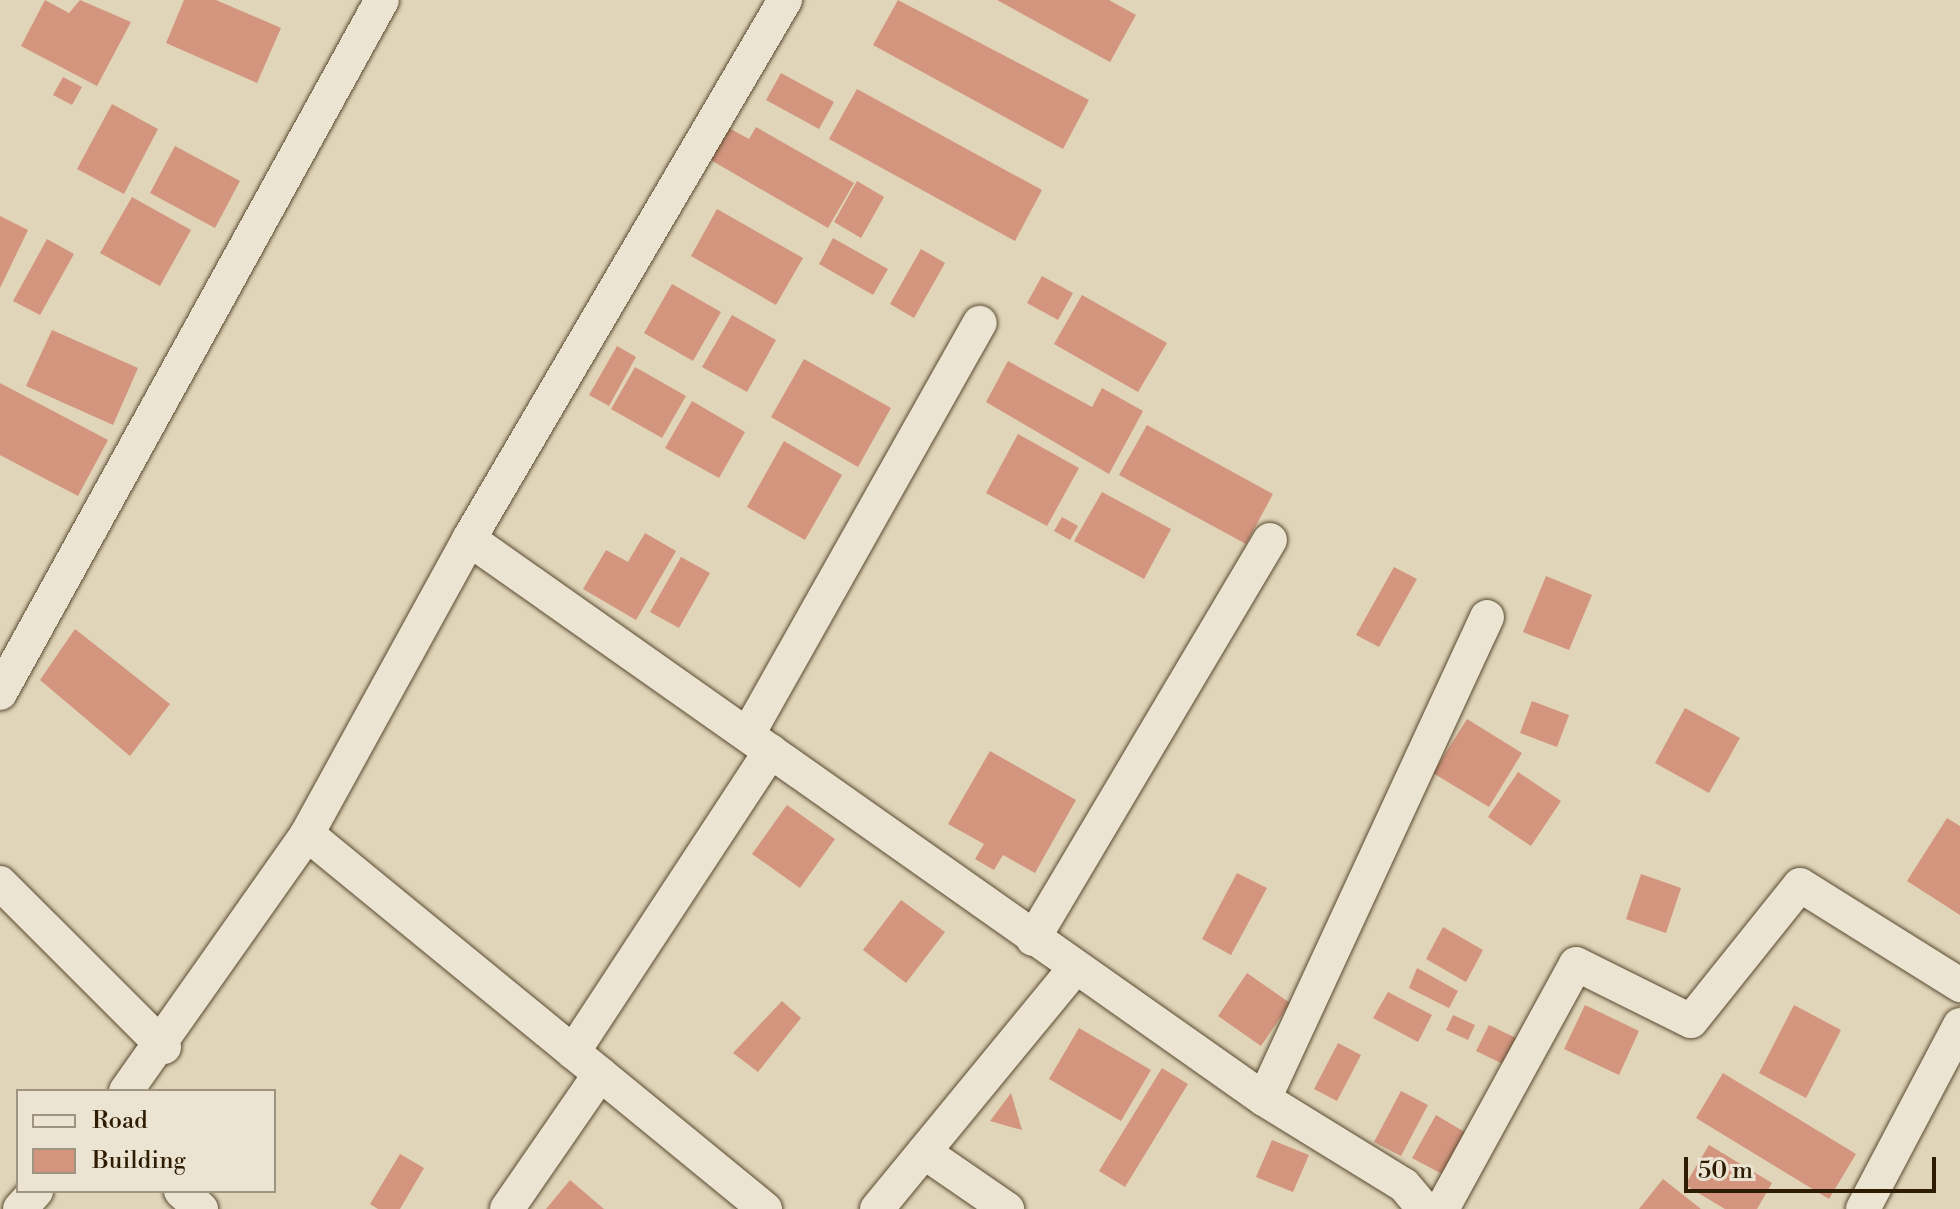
<!DOCTYPE html>
<html>
<head>
<meta charset="utf-8">
<style>
	body { margin:0 }
	#map { position:relative; width:1960px; height:1209px; overflow:hidden; background:#e0d5b9; font-family:"Libre Bodoni",serif }
	div>[style] { position:absolute }
	[style*='--x'] { left:calc(var(--x)*1px); top:calc(var(--y)*1px); width:calc(var(--w)*1px); rotate:calc(var(--a)*1deg) }
	.building>* { inset:0; background:#d3957e }
	.roads { filter:drop-shadow(0 0 2px #5a4a30) drop-shadow(0 0 2px #5a4a30) }
	.street>* { height:34px; margin:-17px; padding:0 17px; transform-origin:17px; border-radius:17px; background:#ebe4d2 }
	span { translate:-50% -50%; white-space:nowrap; text-align:center; line-height:1.15; -webkit-text-stroke:8px #ebe4d2; paint-order:stroke }
	.legend { position:absolute; left:16px; top:1089px; width:260px; height:104px; box-sizing:border-box; background:#ebe4d2; border:2px solid #9f947f; margin:0; padding:10px 14px; list-style:none; font-size:24px; color:#2d1b02 }
	.legend li { display:flex; align-items:center; gap:16px; height:40px }
	.legend b { width:40px; border:2px solid #9f947f }
	.scale { position:absolute; left:1684px; top:1157px; width:252px; height:36px; box-sizing:border-box; border:4px solid #2d1b02; border-top:0; padding-left:10px; font-size:24px; line-height:28px; white-space:nowrap; color:#2d1b02; -webkit-text-stroke:6px #ebe4d2; paint-order:stroke }
</style>
</head>
<body>
<div id="map">
	<div class="building">
		<div style="clip-path:polygon(45px 0,69px 13px,80px 0,131px 22px,97px 86px,21px 46px)"></div>
		<div style="clip-path:polygon(184px 0,216px 0,281px 28px,257px 83px,166px 43px)"></div>
		<div style="clip-path:polygon(898px 0,1089px 100px,1063px 149px,873px 45px)"></div>
		<div style="clip-path:polygon(997px 0,1109px 0,1136px 15px,1110px 62px)"></div>
		<div style="clip-path:polygon(781px 73px,834px 102px,819px 129px,766px 100px)"></div>
		<div style="clip-path:polygon(63px 77px,82px 87px,72px 105px,53px 95px)"></div>
		<div style="clip-path:polygon(857px 89px,1042px 190px,1015px 241px,829px 139px)"></div>
		<div style="clip-path:polygon(112px 104px,158px 129px,124px 194px,77px 169px)"></div>
		<div style="clip-path:polygon(727px 127px,749px 139px,756px 127px,854px 183px,828px 228px,709px 159px)"></div>
		<div style="clip-path:polygon(175px 146px,240px 181px,215px 228px,150px 193px)"></div>
		<div style="clip-path:polygon(857px 181px,884px 197px,861px 238px,834px 222px)"></div>
		<div style="clip-path:polygon(132px 197px,191px 230px,160px 286px,100px 253px)"></div>
		<div style="clip-path:polygon(717px 209px,803px 258px,776px 305px,691px 256px)"></div>
		<div style="clip-path:polygon(0 216px,28px 230px,0 288px)"></div>
		<div style="clip-path:polygon(833px 238px,888px 269px,873px 295px,819px 264px)"></div>
		<div style="clip-path:polygon(47px 239px,74px 254px,40px 315px,13px 301px)"></div>
		<div style="clip-path:polygon(921px 249px,945px 263px,914px 318px,890px 304px)"></div>
		<div style="clip-path:polygon(1042px 276px,1073px 293px,1058px 320px,1027px 303px)"></div>
		<div style="clip-path:polygon(672px 284px,721px 312px,693px 361px,644px 333px)"></div>
		<div style="clip-path:polygon(1082px 295px,1167px 343px,1138px 392px,1054px 344px)"></div>
		<div style="clip-path:polygon(732px 315px,776px 340px,747px 392px,702px 367px)"></div>
		<div style="clip-path:polygon(52px 330px,138px 368px,113px 425px,26px 386px)"></div>
		<div style="clip-path:polygon(617px 346px,636px 357px,609px 406px,589px 395px)"></div>
		<div style="clip-path:polygon(804px 359px,891px 408px,858px 467px,771px 417px)"></div>
		<div style="clip-path:polygon(1008px 361px,1092px 407px,1102px 388px,1143px 411px,1109px 474px,986px 402px)"></div>
		<div style="clip-path:polygon(635px 367px,686px 396px,662px 438px,611px 409px)"></div>
		<div style="clip-path:polygon(0 383px,108px 440px,78px 496px,0 455px)"></div>
		<div style="clip-path:polygon(692px 401px,745px 432px,719px 478px,665px 448px)"></div>
		<div style="clip-path:polygon(1147px 425px,1273px 494px,1246px 544px,1119px 475px)"></div>
		<div style="clip-path:polygon(1018px 434px,1079px 468px,1047px 526px,986px 493px)"></div>
		<div style="clip-path:polygon(784px 441px,842px 475px,805px 540px,747px 507px)"></div>
		<div style="clip-path:polygon(1102px 492px,1171px 529px,1144px 579px,1074px 541px)"></div>
		<div style="clip-path:polygon(1062px 517px,1078px 526px,1070px 540px,1054px 531px)"></div>
		<div style="clip-path:polygon(645px 533px,676px 551px,636px 620px,583px 589px,606px 550px,628px 562px)"></div>
		<div style="clip-path:polygon(681px 557px,710px 573px,679px 628px,650px 612px)"></div>
		<div style="clip-path:polygon(1394px 567px,1417px 579px,1379px 647px,1356px 635px)"></div>
		<div style="clip-path:polygon(1546px 576px,1592px 595px,1569px 650px,1523px 632px)"></div>
		<div style="clip-path:polygon(75px 629px,170px 704px,130px 756px,40px 680px)"></div>
		<div style="clip-path:polygon(1532px 701px,1569px 715px,1557px 747px,1520px 733px)"></div>
		<div style="clip-path:polygon(1685px 708px,1740px 738px,1709px 793px,1655px 763px)"></div>
		<div style="clip-path:polygon(1467px 719px,1522px 753px,1489px 807px,1433px 773px)"></div>
		<div style="clip-path:polygon(990px 751px,1076px 800px,1035px 873px,1003px 855px,994px 870px,975px 859px,984px 844px,948px 824px)"></div>
		<div style="clip-path:polygon(1518px 772px,1561px 801px,1531px 846px,1488px 817px)"></div>
		<div style="clip-path:polygon(787px 805px,835px 839px,800px 888px,752px 854px)"></div>
		<div style="clip-path:polygon(1947px 818px,1960px 826px,1960px 915px,1907px 881px)"></div>
		<div style="clip-path:polygon(1237px 873px,1267px 888px,1231px 955px,1202px 939px)"></div>
		<div style="clip-path:polygon(1641px 874px,1681px 888px,1666px 933px,1626px 919px)"></div>
		<div style="clip-path:polygon(901px 900px,945px 932px,906px 983px,863px 950px)"></div>
		<div style="clip-path:polygon(1443px 927px,1483px 950px,1466px 982px,1426px 959px)"></div>
		<div style="clip-path:polygon(1417px 968px,1458px 991px,1449px 1008px,1409px 988px)"></div>
		<div style="clip-path:polygon(1247px 973px,1290px 1003px,1261px 1046px,1218px 1016px)"></div>
		<div style="clip-path:polygon(1388px 992px,1432px 1015px,1418px 1042px,1373px 1018px)"></div>
		<div style="clip-path:polygon(782px 1001px,801px 1018px,758px 1072px,733px 1053px)"></div>
		<div style="clip-path:polygon(1585px 1005px,1639px 1031px,1619px 1075px,1564px 1049px)"></div>
		<div style="clip-path:polygon(1794px 1005px,1841px 1030px,1806px 1098px,1759px 1073px)"></div>
		<div style="clip-path:polygon(1453px 1015px,1475px 1025px,1468px 1040px,1446px 1030px)"></div>
		<div style="clip-path:polygon(1489px 1025px,1518px 1039px,1505px 1065px,1476px 1051px)"></div>
		<div style="clip-path:polygon(1079px 1028px,1151px 1070px,1121px 1121px,1049px 1079px)"></div>
		<div style="clip-path:polygon(1338px 1043px,1361px 1055px,1337px 1101px,1314px 1089px)"></div>
		<div style="clip-path:polygon(1162px 1068px,1188px 1084px,1125px 1187px,1099px 1171px)"></div>
		<div style="clip-path:polygon(1723px 1073px,1856px 1154px,1829px 1199px,1696px 1118px)"></div>
		<div style="clip-path:polygon(1401px 1091px,1428px 1105px,1401px 1156px,1374px 1142px)"></div>
		<div style="clip-path:polygon(1011px 1093px,1022px 1130px,990px 1121px)"></div>
		<div style="clip-path:polygon(1436px 1115px,1468px 1134px,1444px 1175px,1412px 1158px)"></div>
		<div style="clip-path:polygon(1272px 1140px,1309px 1155px,1293px 1192px,1256px 1177px)"></div>
		<div style="clip-path:polygon(1709px 1145px,1772px 1183px,1757px 1209px,1725px 1209px,1685px 1185px)"></div>
		<div style="clip-path:polygon(400px 1154px,424px 1168px,400px 1209px,378px 1209px,370px 1204px)"></div>
		<div style="clip-path:polygon(1663px 1179px,1701px 1209px,1639px 1209px)"></div>
		<div style="clip-path:polygon(570px 1180px,604px 1209px,546px 1209px)"></div>
	</div>
	<div class="roads">
		<div class="street">
			<div style="--x:469;--y:539;--w:972;--a:35.16"></div>
			<div style="--x:1264;--y:1099;--w:164;--a:31.6"></div>
			<div style="--x:1404;--y:1185;--w:31;--a:50"></div>
			<div style="--x:0;--y:693;--w:791;--a:-61.14"></div>
			<div style="--x:748;--y:734;--w:472;--a:-60.6"></div>
			<div style="--x:307;--y:834;--w:592;--a:39.31"></div>
			<div style="--x:0;--y:883;--w:232;--a:45"></div>
			<div style="--x:1033;--y:939;--w:464;--a:-59.3"></div>
			<div style="--x:573;--y:1052;--w:360;--a:-56.7"></div>
			<div style="--x:126;--y:1091;--w:314;--a:-54.8"></div>
			<div style="--x:307;--y:834;--w:337;--a:-61.2"></div>
			<div style="--x:469;--y:539;--w:625;--a:-59.62"></div>
			<div style="--x:1264;--y:1099;--w:531;--a:-65.17"></div>
			<div style="--x:924;--y:1152;--w:101;--a:34.5"></div>
			<div style="--x:181;--y:1191;--w:27;--a:42"></div>
			<div style="--x:20;--y:1209;--w:24;--a:-48"></div>
			<div style="--x:507;--y:1209;--w:164;--a:-55.4"></div>
			<div style="--x:877;--y:1209;--w:313;--a:-50.6"></div>
			<div style="--x:1442;--y:1209;--w:279;--a:-61.3"></div>
			<div style="--x:1576;--y:964;--w:128;--a:26.4"></div>
			<div style="--x:1691;--y:1021;--w:174;--a:-51.3"></div>
			<div style="--x:1800;--y:885;--w:189;--a:32"></div>
			<div style="--x:1863;--y:1209;--w:208;--a:-62.2"></div>
		</div>
	</div>
	<ul class="legend">
	<li><b style="height:10px;background:#ebe4d2"></b>Road</li>
	<li><b style="height:22px;background:#d3957e"></b>Building</li>
	</ul>
	<div class="scale">50 m</div>
</div>
</body>
</html>
